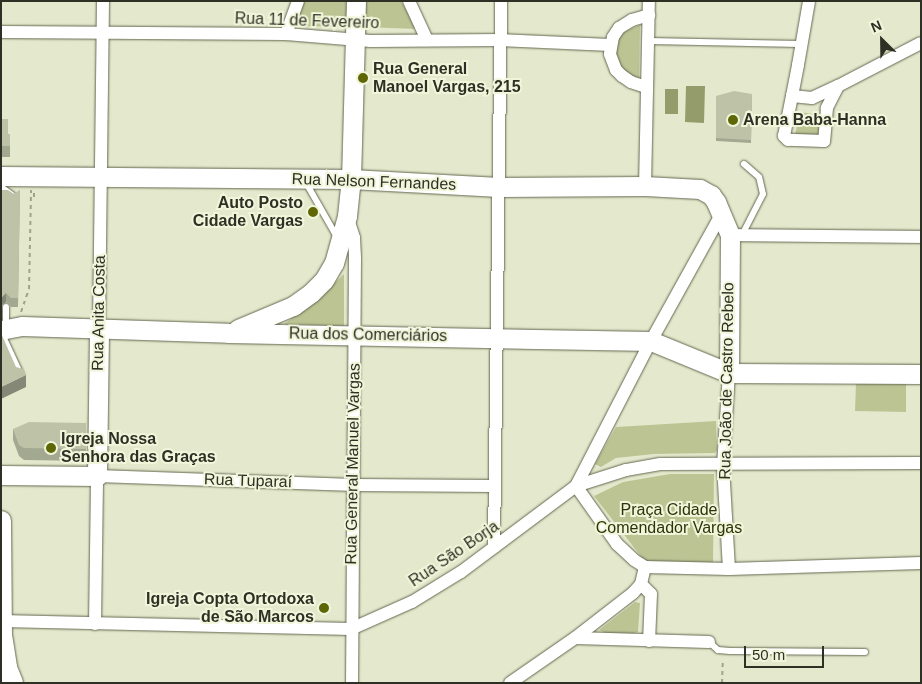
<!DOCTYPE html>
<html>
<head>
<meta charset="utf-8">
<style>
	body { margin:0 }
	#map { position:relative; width:922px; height:684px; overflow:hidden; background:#e4e9cd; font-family:Helvetica,sans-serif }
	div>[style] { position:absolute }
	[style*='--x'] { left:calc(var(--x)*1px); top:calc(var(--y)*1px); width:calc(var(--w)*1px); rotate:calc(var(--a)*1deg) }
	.green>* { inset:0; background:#bdc494 }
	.water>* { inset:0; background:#959c6b }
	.path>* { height:2px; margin-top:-1px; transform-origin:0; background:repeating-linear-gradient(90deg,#9fa38d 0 4px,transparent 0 8px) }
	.roads { filter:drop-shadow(0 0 1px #63674f) drop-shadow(0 0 1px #63674f) }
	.lane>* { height:6px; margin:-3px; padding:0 3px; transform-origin:3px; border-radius:3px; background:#fff }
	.street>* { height:12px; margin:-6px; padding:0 6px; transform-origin:6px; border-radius:6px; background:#fff }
	.secondary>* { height:19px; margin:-9.5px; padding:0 9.5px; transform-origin:9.5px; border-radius:9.5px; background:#fff }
	.primary>* { height:20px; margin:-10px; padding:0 10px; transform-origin:10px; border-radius:10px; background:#fff }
	.wall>* { inset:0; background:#a3a890 }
	.shaded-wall>* { inset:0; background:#858876 }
	.building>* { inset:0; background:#bec3a8 }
	.dots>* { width:14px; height:14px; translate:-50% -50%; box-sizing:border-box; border:2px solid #f1f6da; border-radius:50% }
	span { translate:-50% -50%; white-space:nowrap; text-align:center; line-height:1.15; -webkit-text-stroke:4px #f1f6da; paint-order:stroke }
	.street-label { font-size:16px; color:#2e3025 }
	.poi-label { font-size:16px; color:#2e3025; font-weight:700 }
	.left { translate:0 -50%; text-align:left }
	.right { translate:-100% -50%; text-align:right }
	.park-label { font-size:16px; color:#2f330b }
	.frame { position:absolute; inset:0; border:2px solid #2e3025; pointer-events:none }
	.north { position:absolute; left:857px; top:15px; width:50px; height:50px; -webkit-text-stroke:4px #f1f6da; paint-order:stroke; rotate:337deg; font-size:14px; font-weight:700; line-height:20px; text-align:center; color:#2e3025 }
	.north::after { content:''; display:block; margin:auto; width:18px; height:22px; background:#2e3025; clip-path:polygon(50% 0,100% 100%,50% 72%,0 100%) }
	.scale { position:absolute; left:744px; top:646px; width:80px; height:22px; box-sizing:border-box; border:2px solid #2e3025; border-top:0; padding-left:6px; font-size:15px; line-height:18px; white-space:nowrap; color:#2e3025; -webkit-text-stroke:4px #f1f6da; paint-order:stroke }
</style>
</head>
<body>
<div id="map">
	<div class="green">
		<div style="clip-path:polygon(302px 1px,347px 1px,347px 27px,294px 26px)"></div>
		<div style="clip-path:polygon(363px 1px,401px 1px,417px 29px,363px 27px)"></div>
		<div style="clip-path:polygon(640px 25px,639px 82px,624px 75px,614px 56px,618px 38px,623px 32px)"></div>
		<div style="clip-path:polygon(800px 112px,819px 115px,820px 137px,795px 135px)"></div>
		<div style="clip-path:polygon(344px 274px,344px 326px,284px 324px,317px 300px)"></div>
		<div style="clip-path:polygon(856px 383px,906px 384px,906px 412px,855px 411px)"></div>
		<div style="clip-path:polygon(716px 421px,717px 450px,715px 453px,654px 454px,616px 458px,601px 467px,595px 464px,616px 427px)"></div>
		<div style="clip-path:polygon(670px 474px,714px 474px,713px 564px,646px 563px,594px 496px,623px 482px)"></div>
		<div style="clip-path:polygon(635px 602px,640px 603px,638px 632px,631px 634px,606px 633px,599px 630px)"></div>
	</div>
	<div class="water">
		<div style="clip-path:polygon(686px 86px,705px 86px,704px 123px,685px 122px)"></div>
		<div style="clip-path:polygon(665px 89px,678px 89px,678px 114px,665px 114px)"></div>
	</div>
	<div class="path">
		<div style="--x:34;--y:197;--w:6;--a:-90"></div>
		<div style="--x:21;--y:312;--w:24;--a:-71"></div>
		<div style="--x:29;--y:289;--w:99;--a:-88.8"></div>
		<div style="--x:722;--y:683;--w:24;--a:-88"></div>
	</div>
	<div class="roads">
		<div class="lane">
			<div style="--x:649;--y:41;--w:151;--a:1.1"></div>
			<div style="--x:305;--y:181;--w:64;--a:60.3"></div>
			<div style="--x:1;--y:187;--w:14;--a:36"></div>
			<div style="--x:742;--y:235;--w:46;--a:-62.9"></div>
			<div style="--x:763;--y:194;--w:17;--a:-103"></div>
			<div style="--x:759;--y:177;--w:20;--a:-139"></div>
			<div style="--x:6;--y:328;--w:21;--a:-90"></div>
			<div style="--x:1;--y:332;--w:47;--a:65.1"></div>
			<div style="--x:709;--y:642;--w:12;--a:42"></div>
			<div style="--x:718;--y:650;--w:12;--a:5"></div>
			<div style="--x:730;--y:651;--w:135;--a:0.4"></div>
		</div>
		<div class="street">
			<div style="--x:409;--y:1;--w:43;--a:65.2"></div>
			<div style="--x:1;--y:32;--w:285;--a:0.4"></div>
			<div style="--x:286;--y:34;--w:85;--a:4.7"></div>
			<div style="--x:371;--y:41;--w:130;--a:-0.4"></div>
			<div style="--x:501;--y:40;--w:109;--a:2.6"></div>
			<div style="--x:286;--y:34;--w:35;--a:-70"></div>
			<div style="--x:838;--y:86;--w:93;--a:-27.4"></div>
			<div style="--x:646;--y:87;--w:16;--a:-162"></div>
			<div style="--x:631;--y:82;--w:11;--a:-146"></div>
			<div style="--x:622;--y:76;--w:8;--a:-135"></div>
			<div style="--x:616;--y:70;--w:17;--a:-111"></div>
			<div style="--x:610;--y:54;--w:17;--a:-80"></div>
			<div style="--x:613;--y:37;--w:11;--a:-56"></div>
			<div style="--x:619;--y:28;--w:15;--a:-32"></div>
			<div style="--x:632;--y:20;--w:18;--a:-16"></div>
			<div style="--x:792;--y:96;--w:20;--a:6"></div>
			<div style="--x:812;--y:98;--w:29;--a:-25"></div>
			<div style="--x:838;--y:86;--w:25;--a:117"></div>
			<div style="--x:827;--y:108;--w:33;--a:95"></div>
			<div style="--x:824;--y:141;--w:36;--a:-178"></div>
			<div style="--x:788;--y:140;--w:6;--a:-135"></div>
			<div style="--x:784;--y:136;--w:41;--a:-78.7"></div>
			<div style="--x:792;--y:96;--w:32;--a:-79"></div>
			<div style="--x:798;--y:65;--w:65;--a:-80.2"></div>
			<div style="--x:645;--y:186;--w:185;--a:-88.8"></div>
			<div style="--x:347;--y:216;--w:23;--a:72"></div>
			<div style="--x:354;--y:238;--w:20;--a:87"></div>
			<div style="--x:355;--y:258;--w:425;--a:90.4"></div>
			<div style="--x:730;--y:235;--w:191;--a:0.6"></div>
			<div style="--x:99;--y:328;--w:327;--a:-89.3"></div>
			<div style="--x:729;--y:373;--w:92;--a:93.7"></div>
			<div style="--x:723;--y:465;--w:104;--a:86.7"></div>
			<div style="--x:921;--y:463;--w:261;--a:179.8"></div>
			<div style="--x:660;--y:464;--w:35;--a:170"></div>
			<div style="--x:626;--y:470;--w:52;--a:162.3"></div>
			<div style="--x:576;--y:486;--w:71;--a:54.7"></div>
			<div style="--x:617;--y:544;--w:23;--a:43"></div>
			<div style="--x:634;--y:560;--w:13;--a:32"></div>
			<div style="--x:645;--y:567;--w:84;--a:1.4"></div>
			<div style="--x:729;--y:569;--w:192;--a:-1.8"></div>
			<div style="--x:494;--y:547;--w:546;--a:-89.27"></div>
			<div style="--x:641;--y:584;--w:14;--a:45"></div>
			<div style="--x:651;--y:594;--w:47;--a:92.4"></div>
			<div style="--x:1;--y:621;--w:350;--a:1.3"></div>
			<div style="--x:351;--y:629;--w:67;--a:-23.9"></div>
			<div style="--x:412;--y:602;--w:57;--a:-31.5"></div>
			<div style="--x:461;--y:572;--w:144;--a:-36.8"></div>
			<div style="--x:576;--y:486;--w:163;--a:-62.7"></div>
			<div style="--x:651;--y:341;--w:146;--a:-61"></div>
			<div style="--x:95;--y:624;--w:148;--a:-89.2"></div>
			<div style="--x:97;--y:476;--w:257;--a:2"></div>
			<div style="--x:354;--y:485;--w:140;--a:0.4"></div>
			<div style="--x:575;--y:638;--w:134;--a:1.7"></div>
			<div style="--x:510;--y:683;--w:79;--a:-34.7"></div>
			<div style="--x:575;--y:638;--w:73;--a:-37.8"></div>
			<div style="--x:633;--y:593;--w:12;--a:-48"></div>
			<div style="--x:641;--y:584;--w:17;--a:-77"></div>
		</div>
		<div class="secondary">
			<div style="--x:1;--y:176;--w:350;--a:0.5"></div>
			<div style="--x:351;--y:179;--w:148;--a:3.1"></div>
			<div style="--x:499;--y:187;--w:146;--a:-0.4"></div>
			<div style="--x:645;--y:186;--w:55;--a:3.1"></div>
			<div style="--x:700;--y:189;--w:13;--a:29"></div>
			<div style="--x:711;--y:195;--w:9;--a:54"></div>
			<div style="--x:716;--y:202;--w:36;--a:67"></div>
			<div style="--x:730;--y:235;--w:138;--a:90.4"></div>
			<div style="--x:238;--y:329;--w:60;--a:-22.7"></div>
			<div style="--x:293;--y:306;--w:22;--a:-36"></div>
			<div style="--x:311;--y:293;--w:18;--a:-45"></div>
			<div style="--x:324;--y:280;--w:20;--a:-60"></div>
			<div style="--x:334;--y:263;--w:49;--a:-74.5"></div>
			<div style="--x:347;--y:216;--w:37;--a:-84"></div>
			<div style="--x:351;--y:179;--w:178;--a:-88.4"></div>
			<div style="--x:1;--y:330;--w:21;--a:-11"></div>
			<div style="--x:22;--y:326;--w:206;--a:1.9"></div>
			<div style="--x:228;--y:333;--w:423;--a:1.1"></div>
			<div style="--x:651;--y:341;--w:84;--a:22.3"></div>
			<div style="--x:729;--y:373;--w:192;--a:0.3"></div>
			<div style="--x:1;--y:475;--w:96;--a:0.6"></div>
			<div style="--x:97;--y:476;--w:148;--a:-89.2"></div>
		</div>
		<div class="primary">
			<div style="--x:1;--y:521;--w:114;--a:89.5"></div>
			<div style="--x:2;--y:635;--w:33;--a:81"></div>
			<div style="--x:7;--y:668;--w:16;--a:68"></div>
		</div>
	</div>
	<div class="wall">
		<div style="clip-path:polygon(752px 94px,751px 143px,716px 141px,716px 96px)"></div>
		<div style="clip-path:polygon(1px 119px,8px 134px,10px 134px,10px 157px,1px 157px)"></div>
		<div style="clip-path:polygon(1px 190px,14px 194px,20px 190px,18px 307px,11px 307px,6px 302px,1px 306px)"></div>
		<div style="clip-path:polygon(86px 423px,86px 461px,24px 460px,19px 456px,13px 440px,13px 429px)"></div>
	</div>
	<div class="shaded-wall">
		<div style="clip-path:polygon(6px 293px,6px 302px,1px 306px,1px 298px)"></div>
		<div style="clip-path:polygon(26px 375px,26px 387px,1px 399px,1px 387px)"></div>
	</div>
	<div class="building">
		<div style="clip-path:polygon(734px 91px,752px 94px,751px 140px,716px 138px,716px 96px)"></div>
		<div style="clip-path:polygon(1px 119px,8px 119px,8px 134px,10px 134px,10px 146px,1px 146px)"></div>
		<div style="clip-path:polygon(1px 190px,8px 190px,14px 194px,20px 190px,18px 298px,11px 298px,6px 293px,1px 298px)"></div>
		<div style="clip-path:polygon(1px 333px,16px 367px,23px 369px,26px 375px,1px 387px)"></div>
		<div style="clip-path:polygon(29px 422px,86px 423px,86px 449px,24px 448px,19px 445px,13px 429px)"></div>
	</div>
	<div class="dots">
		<div style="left:363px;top:78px;background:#5e6606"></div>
		<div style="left:733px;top:120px;background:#5e6606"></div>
		<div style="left:313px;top:212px;background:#5e6606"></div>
		<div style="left:51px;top:448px;background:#5e6606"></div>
		<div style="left:324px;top:608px;background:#5e6606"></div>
	</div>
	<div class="street-label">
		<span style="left:307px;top:21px;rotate:2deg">Rua 11 de Fevereiro</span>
		<span style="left:374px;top:182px;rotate:2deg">Rua Nelson Fernandes</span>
		<span style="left:99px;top:313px;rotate:-89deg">Rua Anita Costa</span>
		<span style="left:368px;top:335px;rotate:1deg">Rua dos Comerciários</span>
		<span style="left:727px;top:381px;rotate:-89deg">Rua João de Castro Rebelo</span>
		<span style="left:353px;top:464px;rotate:-89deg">Rua General Manuel Vargas</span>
		<span style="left:248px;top:481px;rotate:2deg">Rua Tuparaí</span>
		<span style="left:454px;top:554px;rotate:-34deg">Rua São Borja</span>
	</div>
	<div class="poi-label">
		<span class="left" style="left:373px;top:78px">Rua General<br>Manoel Vargas, 215</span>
		<span class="left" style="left:743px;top:120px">Arena Baba-Hanna</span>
		<span class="right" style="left:303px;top:212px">Auto Posto<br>Cidade Vargas</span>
		<span class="left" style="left:61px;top:448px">Igreja Nossa<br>Senhora das Graças</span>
		<span class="right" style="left:314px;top:608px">Igreja Copta Ortodoxa<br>de São Marcos</span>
	</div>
	<div class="park-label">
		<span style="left:669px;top:519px">Praça Cidade<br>Comendador Vargas</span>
	</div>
	<div class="frame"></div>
	<div class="north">N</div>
	<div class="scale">50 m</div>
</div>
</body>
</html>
